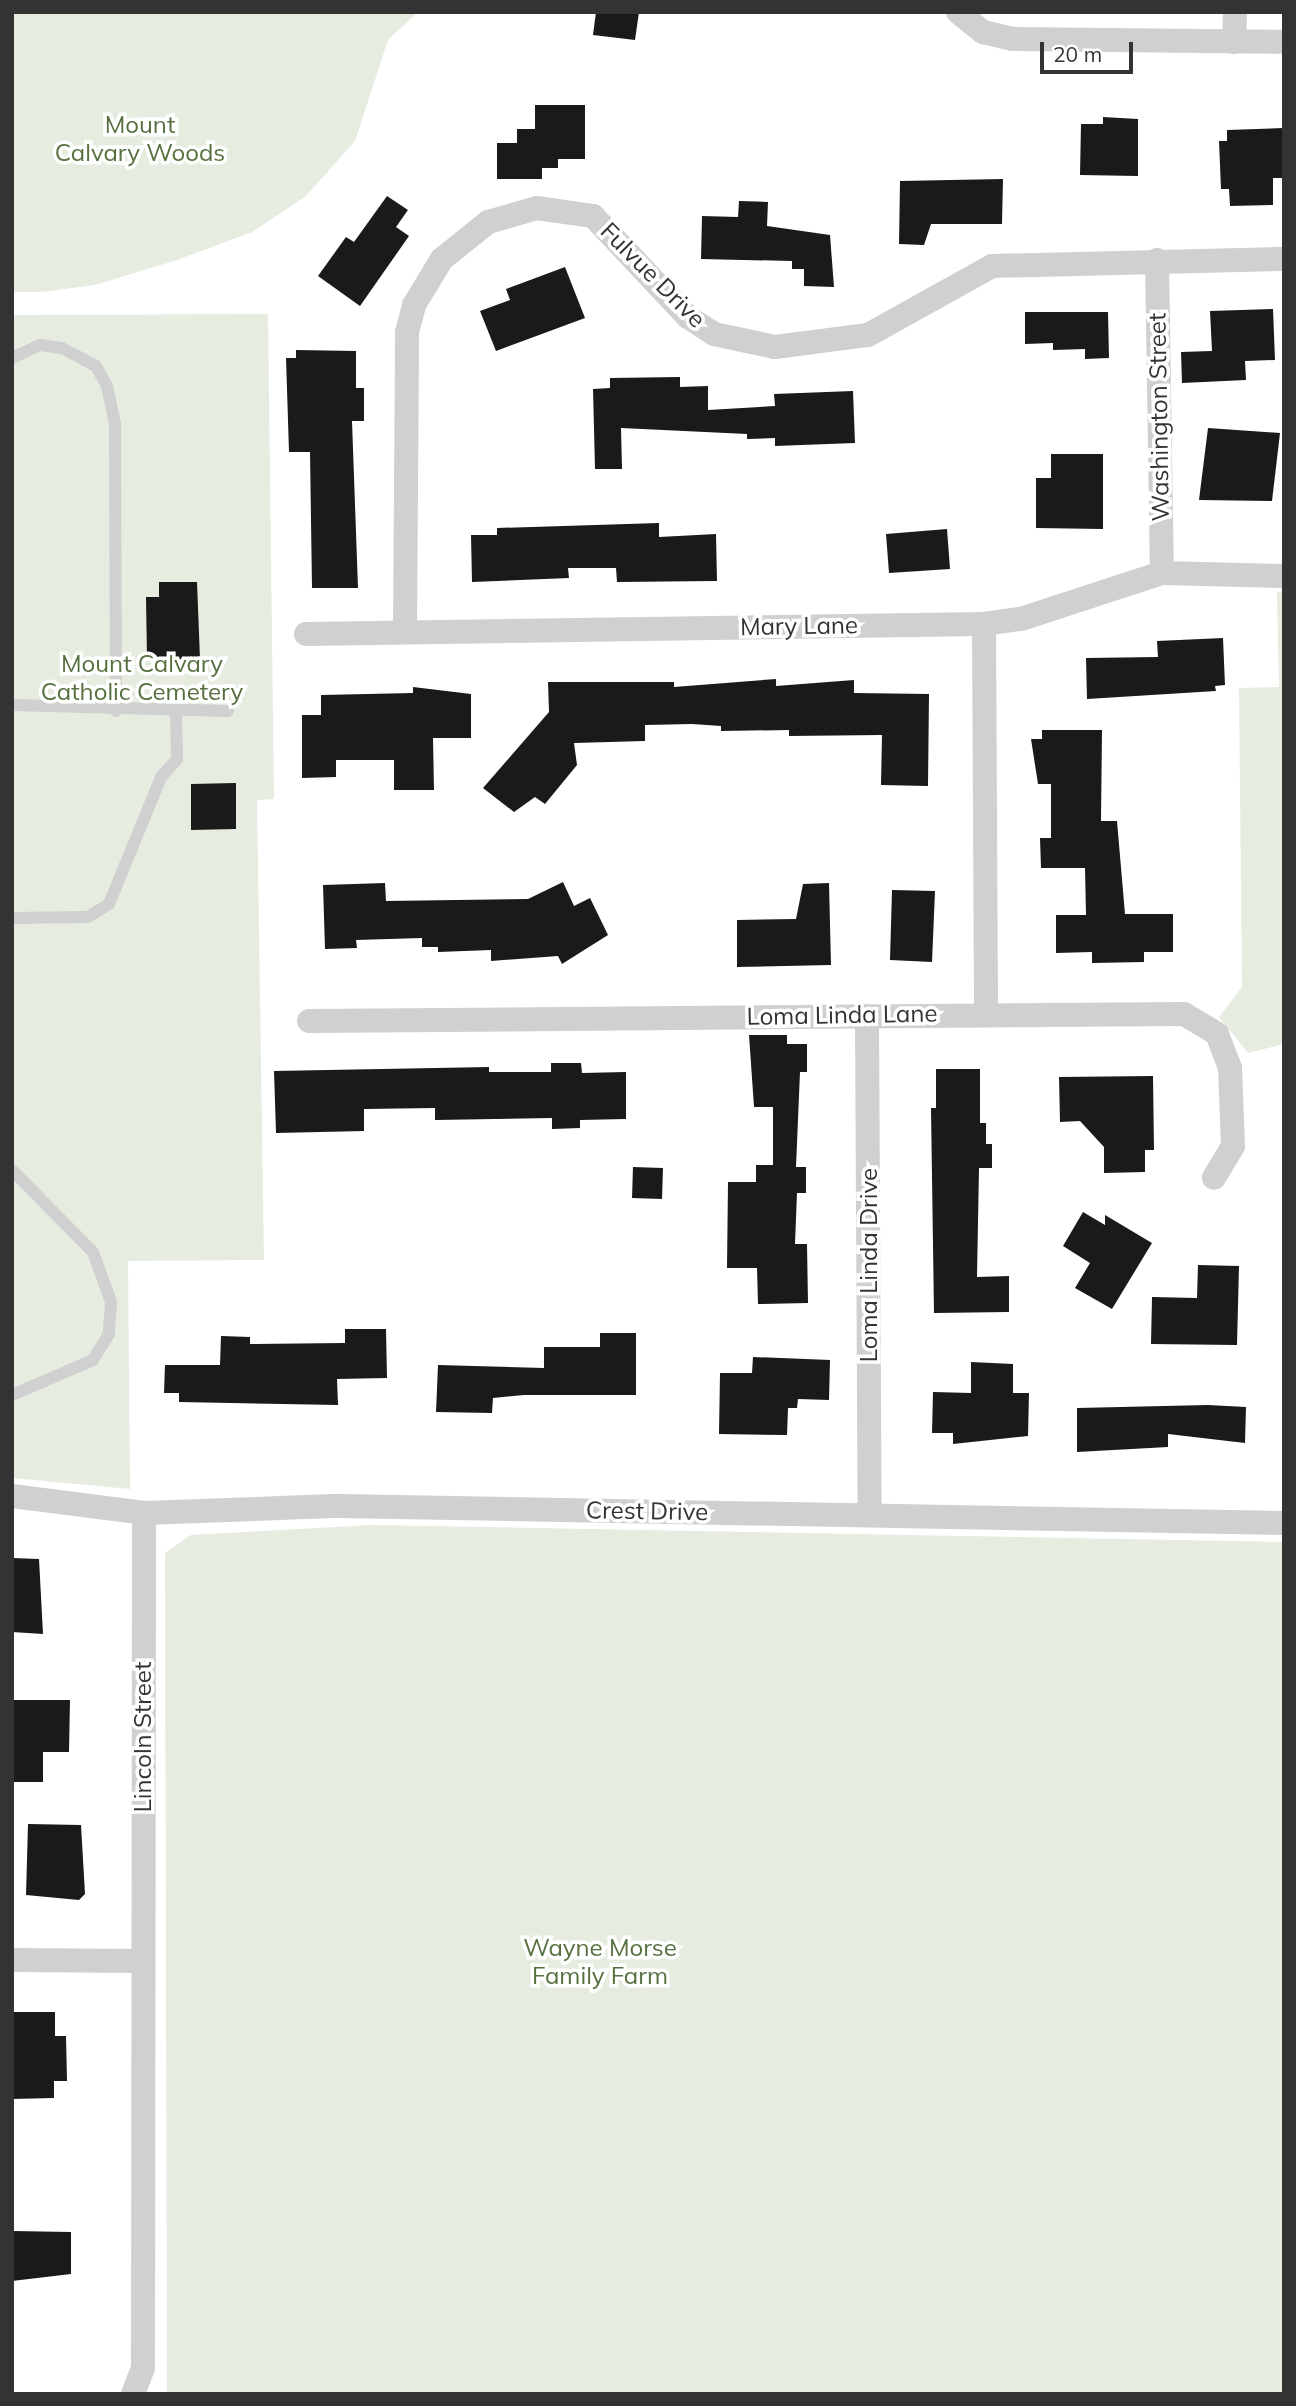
<!DOCTYPE html>
<html>
<head>
<meta charset="utf-8">
<style>
	body { margin:0 }
	#map { position:relative; width:1296px; height:2406px; overflow:hidden; background:#fff; font-family:Mulish,sans-serif }
	div>[style] { position:absolute }
	[style*='--x'] { left:calc(var(--x)*1px); top:calc(var(--y)*1px); width:calc(var(--w)*1px); rotate:calc(var(--a)*1deg) }
	.green>* { inset:0; background:#e6ecdf }
	.building>* { inset:0; background:#1a1a1a }
	.service>* { height:12px; margin:-6px; padding:0 6px; transform-origin:6px; border-radius:6px; background:#d0d0d0 }
	.minor>* { height:24px; margin:-12px; padding:0 12px; transform-origin:12px; border-radius:12px; background:#d0d0d0 }
	span { translate:-50% -50%; white-space:nowrap; text-align:center; line-height:1.15; -webkit-text-stroke:7px #fff; paint-order:stroke }
	.park-label { font-size:24px; color:#56703f }
	.street-label { font-size:24px; color:#333 }
	.frame { position:absolute; inset:0; border:14px solid #333; pointer-events:none }
	.scale { position:absolute; left:1040px; top:42px; width:93px; height:32px; box-sizing:border-box; border:4px solid #333; border-top:0; padding-left:9px; font-size:21px; line-height:24px; white-space:nowrap; color:#333; -webkit-text-stroke:5px #fff; paint-order:stroke }
</style>
</head>
<body>
<div id="map">
	<div class="green">
		<div style="clip-path:polygon(12px 12px,418px 12px,388px 40px,355px 141px,306px 196px,252px 232px,177px 260px,95px 285px,42px 292px,12px 292px)"></div>
		<div style="clip-path:polygon(268px 314px,274px 799px,257px 800px,264px 1260px,128px 1261px,130px 1489px,12px 1478px,12px 315px)"></div>
		<div style="clip-path:polygon(1284px 591px,1284px 1044px,1248px 1053px,1219px 1017px,1242px 987px,1239px 688px,1279px 687px,1277px 592px)"></div>
		<div style="clip-path:polygon(373px 1525px,1284px 1542px,1284px 2394px,167px 2394px,165px 1553px,191px 1535px)"></div>
	</div>
	<div class="building">
		<div style="clip-path:polygon(596px 12px,639px 12px,635px 40px,593px 35px)"></div>
		<div style="clip-path:polygon(535px 105px,585px 105px,585px 159px,558px 159px,558px 168px,542px 168px,542px 179px,497px 179px,497px 143px,517px 143px,517px 129px,535px 129px)"></div>
		<div style="clip-path:polygon(1103px 117px,1138px 119px,1138px 176px,1080px 175px,1081px 124px,1103px 124px)"></div>
		<div style="clip-path:polygon(1284px 128px,1284px 178px,1273px 178px,1273px 205px,1230px 206px,1229px 189px,1221px 189px,1219px 141px,1227px 141px,1227px 130px)"></div>
		<div style="clip-path:polygon(1003px 179px,1002px 224px,931px 224px,924px 245px,899px 244px,900px 181px)"></div>
		<div style="clip-path:polygon(387px 196px,408px 210px,396px 227px,409px 236px,360px 306px,318px 276px,346px 237px,354px 242px)"></div>
		<div style="clip-path:polygon(739px 201px,768px 202px,767px 226px,830px 235px,834px 287px,804px 286px,804px 269px,792px 269px,792px 261px,701px 259px,702px 216px,738px 217px)"></div>
		<div style="clip-path:polygon(565px 267px,585px 318px,496px 351px,480px 311px,510px 300px,506px 289px)"></div>
		<div style="clip-path:polygon(1273px 309px,1275px 360px,1245px 361px,1246px 380px,1182px 383px,1181px 352px,1212px 351px,1210px 311px)"></div>
		<div style="clip-path:polygon(1025px 312px,1108px 312px,1109px 358px,1085px 359px,1085px 349px,1053px 350px,1053px 343px,1025px 344px)"></div>
		<div style="clip-path:polygon(296px 350px,356px 351px,356px 388px,364px 388px,364px 421px,352px 421px,358px 588px,312px 588px,310px 452px,289px 452px,286px 358px,296px 358px)"></div>
		<div style="clip-path:polygon(680px 377px,680px 387px,708px 386px,708px 410px,775px 406px,774px 394px,853px 391px,855px 443px,775px 446px,775px 438px,747px 439px,747px 434px,621px 428px,622px 469px,595px 469px,593px 389px,610px 388px,610px 378px)"></div>
		<div style="clip-path:polygon(1208px 428px,1280px 433px,1272px 501px,1199px 500px)"></div>
		<div style="clip-path:polygon(1051px 454px,1103px 454px,1103px 529px,1036px 528px,1036px 478px,1051px 478px)"></div>
		<div style="clip-path:polygon(659px 523px,659px 537px,716px 534px,717px 581px,617px 582px,616px 568px,568px 568px,569px 578px,472px 582px,471px 535px,497px 535px,497px 528px)"></div>
		<div style="clip-path:polygon(947px 529px,950px 569px,889px 573px,886px 534px)"></div>
		<div style="clip-path:polygon(159px 582px,197px 582px,200px 659px,147px 660px,146px 597px,159px 597px)"></div>
		<div style="clip-path:polygon(1223px 638px,1225px 685px,1215px 686px,1216px 691px,1087px 699px,1086px 658px,1158px 657px,1157px 641px)"></div>
		<div style="clip-path:polygon(776px 679px,776px 686px,854px 680px,854px 693px,929px 694px,928px 786px,881px 785px,882px 735px,789px 736px,789px 730px,721px 731px,721px 726px,692px 724px,645px 725px,645px 741px,574px 743px,577px 765px,545px 804px,535px 797px,514px 812px,483px 788px,549px 712px,548px 682px,674px 682px,674px 687px)"></div>
		<div style="clip-path:polygon(413px 687px,471px 694px,471px 738px,433px 738px,434px 790px,394px 790px,394px 760px,336px 760px,336px 777px,302px 778px,302px 715px,321px 715px,321px 695px,413px 693px)"></div>
		<div style="clip-path:polygon(1042px 730px,1102px 730px,1101px 821px,1117px 821px,1125px 914px,1173px 914px,1173px 952px,1144px 952px,1144px 962px,1092px 963px,1092px 952px,1056px 953px,1056px 915px,1086px 915px,1085px 868px,1041px 868px,1040px 838px,1051px 838px,1051px 784px,1038px 784px,1031px 739px,1042px 739px)"></div>
		<div style="clip-path:polygon(236px 783px,236px 829px,191px 830px,191px 784px)"></div>
		<div style="clip-path:polygon(563px 882px,574px 906px,590px 898px,608px 935px,562px 964px,558px 956px,491px 961px,491px 950px,438px 952px,438px 947px,422px 947px,422px 938px,356px 940px,357px 948px,325px 949px,323px 885px,385px 883px,386px 901px,528px 899px)"></div>
		<div style="clip-path:polygon(829px 883px,831px 965px,737px 967px,737px 920px,796px 919px,803px 884px)"></div>
		<div style="clip-path:polygon(892px 890px,935px 891px,932px 962px,890px 960px)"></div>
		<div style="clip-path:polygon(749px 1035px,787px 1035px,787px 1044px,807px 1044px,807px 1072px,800px 1072px,796px 1167px,806px 1167px,806px 1193px,797px 1193px,795px 1244px,807px 1244px,808px 1303px,758px 1304px,757px 1268px,727px 1268px,728px 1182px,756px 1182px,756px 1165px,773px 1165px,773px 1107px,754px 1107px)"></div>
		<div style="clip-path:polygon(551px 1063px,581px 1063px,582px 1073px,626px 1072px,626px 1119px,580px 1120px,580px 1128px,552px 1129px,552px 1118px,435px 1120px,435px 1108px,364px 1109px,364px 1131px,276px 1133px,274px 1071px,489px 1067px,489px 1072px,551px 1072px)"></div>
		<div style="clip-path:polygon(936px 1069px,980px 1069px,980px 1123px,986px 1123px,986px 1144px,992px 1144px,992px 1168px,979px 1168px,977px 1277px,1009px 1276px,1009px 1312px,934px 1313px,931px 1108px,936px 1108px)"></div>
		<div style="clip-path:polygon(1153px 1076px,1154px 1150px,1145px 1150px,1145px 1172px,1104px 1173px,1104px 1147px,1080px 1121px,1060px 1122px,1059px 1077px)"></div>
		<div style="clip-path:polygon(633px 1167px,663px 1168px,662px 1199px,632px 1198px)"></div>
		<div style="clip-path:polygon(1083px 1212px,1105px 1225px,1105px 1215px,1152px 1243px,1112px 1309px,1075px 1288px,1090px 1263px,1063px 1246px)"></div>
		<div style="clip-path:polygon(1198px 1265px,1239px 1266px,1237px 1345px,1151px 1344px,1152px 1297px,1197px 1298px)"></div>
		<div style="clip-path:polygon(345px 1329px,386px 1329px,387px 1378px,337px 1379px,338px 1405px,179px 1402px,179px 1393px,164px 1393px,165px 1365px,220px 1365px,221px 1336px,250px 1337px,250px 1344px,345px 1343px)"></div>
		<div style="clip-path:polygon(600px 1333px,636px 1333px,636px 1395px,524px 1395px,493px 1398px,492px 1413px,436px 1412px,438px 1365px,544px 1368px,544px 1347px,600px 1347px)"></div>
		<div style="clip-path:polygon(753px 1357px,830px 1360px,829px 1400px,798px 1399px,797px 1408px,788px 1408px,787px 1435px,719px 1434px,720px 1373px,752px 1373px)"></div>
		<div style="clip-path:polygon(971px 1362px,1013px 1364px,1013px 1393px,1029px 1393px,1028px 1436px,953px 1444px,953px 1433px,932px 1433px,933px 1392px,971px 1393px)"></div>
		<div style="clip-path:polygon(1208px 1405px,1246px 1407px,1245px 1443px,1168px 1434px,1168px 1447px,1077px 1452px,1077px 1408px)"></div>
		<div style="clip-path:polygon(12px 1558px,39px 1559px,43px 1634px,12px 1632px)"></div>
		<div style="clip-path:polygon(12px 1700px,70px 1700px,69px 1752px,43px 1752px,43px 1782px,12px 1782px)"></div>
		<div style="clip-path:polygon(28px 1824px,81px 1825px,85px 1894px,79px 1900px,26px 1895px)"></div>
		<div style="clip-path:polygon(12px 2012px,55px 2012px,55px 2036px,66px 2036px,67px 2081px,54px 2081px,54px 2098px,12px 2099px)"></div>
		<div style="clip-path:polygon(12px 2231px,71px 2232px,71px 2274px,12px 2281px)"></div>
	</div>
	<div class="service">
		<div style="--x:12;--y:358;--w:31;--a:-25"></div>
		<div style="--x:40;--y:345;--w:22;--a:8"></div>
		<div style="--x:62;--y:348;--w:38;--a:28"></div>
		<div style="--x:96;--y:366;--w:23;--a:61"></div>
		<div style="--x:107;--y:386;--w:39;--a:78"></div>
		<div style="--x:115;--y:424;--w:287;--a:89.8"></div>
		<div style="--x:12;--y:705;--w:216;--a:1.6"></div>
		<div style="--x:12;--y:918;--w:76;--a:-0.8"></div>
		<div style="--x:88;--y:917;--w:25;--a:-32"></div>
		<div style="--x:109;--y:904;--w:137;--a:-67.7"></div>
		<div style="--x:161;--y:777;--w:24;--a:-48"></div>
		<div style="--x:177;--y:759;--w:48;--a:-91.2"></div>
		<div style="--x:12;--y:1170;--w:115;--a:45.4"></div>
		<div style="--x:93;--y:1252;--w:53;--a:70.2"></div>
		<div style="--x:111;--y:1302;--w:32;--a:94"></div>
		<div style="--x:109;--y:1334;--w:31;--a:122"></div>
		<div style="--x:93;--y:1360;--w:88;--a:156.6"></div>
	</div>
	<div class="minor">
		<div style="--x:958;--y:12;--w:32;--a:39"></div>
		<div style="--x:983;--y:32;--w:31;--a:13"></div>
		<div style="--x:1013;--y:39;--w:271;--a:0.6"></div>
		<div style="--x:1234;--y:42;--w:30;--a:-88"></div>
		<div style="--x:1157;--y:260;--w:313;--a:89.1"></div>
		<div style="--x:984;--y:624;--w:388;--a:89.7"></div>
		<div style="--x:405;--y:632;--w:300;--a:-89.6"></div>
		<div style="--x:407;--y:332;--w:28;--a:-75"></div>
		<div style="--x:414;--y:305;--w:54;--a:-58.7"></div>
		<div style="--x:442;--y:259;--w:59;--a:-38.8"></div>
		<div style="--x:488;--y:222;--w:51;--a:-15.9"></div>
		<div style="--x:537;--y:208;--w:57;--a:8.1"></div>
		<div style="--x:593;--y:216;--w:139;--a:46.8"></div>
		<div style="--x:688;--y:317;--w:31;--a:33"></div>
		<div style="--x:714;--y:334;--w:62;--a:12"></div>
		<div style="--x:775;--y:347;--w:94;--a:-7.4"></div>
		<div style="--x:868;--y:335;--w:142;--a:-29.1"></div>
		<div style="--x:992;--y:266;--w:292;--a:-1.4"></div>
		<div style="--x:306;--y:634;--w:678;--a:-0.85"></div>
		<div style="--x:984;--y:624;--w:37;--a:-8"></div>
		<div style="--x:1021;--y:619;--w:148;--a:-18.1"></div>
		<div style="--x:1162;--y:573;--w:122;--a:1.4"></div>
		<div style="--x:867;--y:1016;--w:498;--a:89.7"></div>
		<div style="--x:309;--y:1021;--w:875;--a:-0.46"></div>
		<div style="--x:1184;--y:1014;--w:39;--a:31"></div>
		<div style="--x:1217;--y:1034;--w:36;--a:69"></div>
		<div style="--x:1230;--y:1068;--w:78;--a:87.8"></div>
		<div style="--x:1233;--y:1146;--w:37;--a:121"></div>
		<div style="--x:12;--y:1496;--w:133;--a:7.3"></div>
		<div style="--x:144;--y:1513;--w:195;--a:-2.1"></div>
		<div style="--x:339;--y:1506;--w:945;--a:1.03"></div>
		<div style="--x:12;--y:1960;--w:131;--a:0.4"></div>
		<div style="--x:133;--y:2394;--w:28;--a:-69"></div>
		<div style="--x:143;--y:2368;--w:855;--a:-89.93"></div>
	</div>
	<div class="park-label">
		<span style="left:140px;top:139px">Mount<br>Calvary Woods</span>
		<span style="left:142px;top:678px">Mount Calvary<br>Catholic Cemetery</span>
		<span style="left:600px;top:1962px">Wayne Morse<br>Family Farm</span>
	</div>
	<div class="street-label">
		<span style="left:653px;top:275px;rotate:45deg">Fulvue Drive</span>
		<span style="left:1159px;top:417px;rotate:-91deg">Washington Street</span>
		<span style="left:799px;top:626px;rotate:-1deg">Mary Lane</span>
		<span style="left:842px;top:1015px;rotate:-1deg">Loma Linda Lane</span>
		<span style="left:869px;top:1265px;rotate:-90deg">Loma Linda Drive</span>
		<span style="left:647px;top:1511px;rotate:1deg">Crest Drive</span>
		<span style="left:143px;top:1737px;rotate:-90deg">Lincoln Street</span>
	</div>
	<div class="frame"></div>
	<div class="scale">20 m</div>
</div>
</body>
</html>
